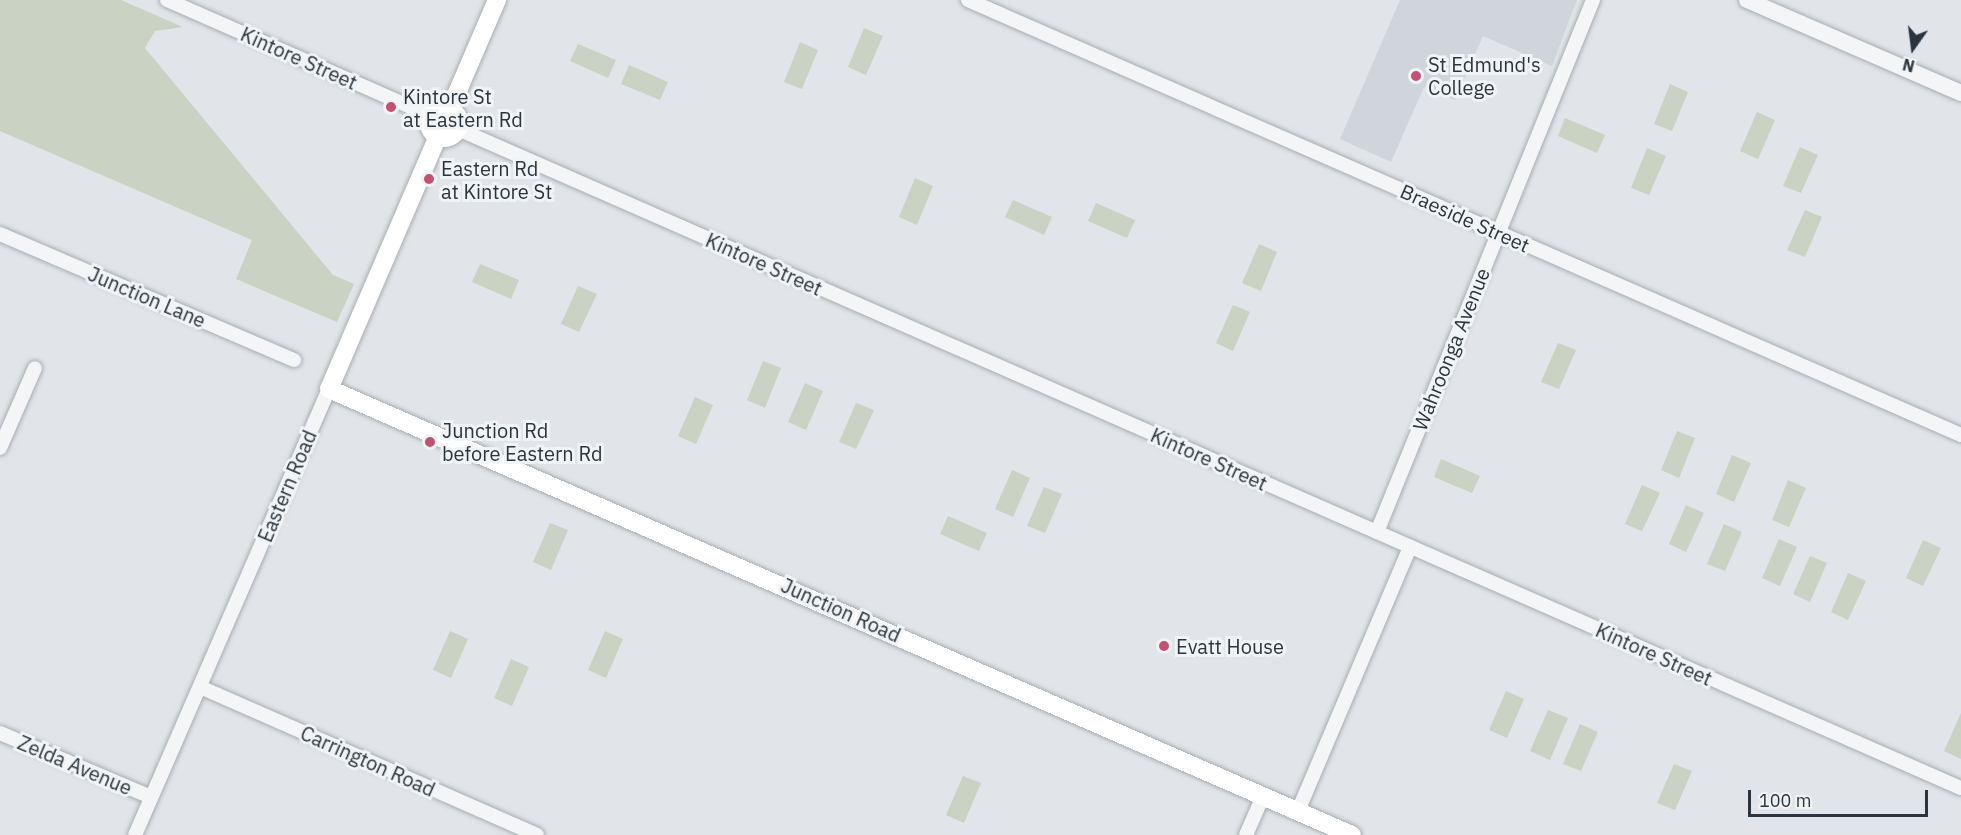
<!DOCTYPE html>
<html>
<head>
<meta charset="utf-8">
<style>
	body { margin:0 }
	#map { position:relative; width:1961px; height:835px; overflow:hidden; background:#e1e5e9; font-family:"IBM Plex Sans",sans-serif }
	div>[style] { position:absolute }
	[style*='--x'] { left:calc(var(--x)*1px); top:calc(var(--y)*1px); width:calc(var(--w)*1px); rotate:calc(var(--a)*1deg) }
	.built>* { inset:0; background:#cfd5da }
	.green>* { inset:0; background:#c9d2c3 }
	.roads { filter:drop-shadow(0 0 2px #a7adb3) drop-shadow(0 0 2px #a7adb3) }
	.minor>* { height:14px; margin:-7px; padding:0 7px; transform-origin:7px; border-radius:7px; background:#f4f5f7 }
	.tertiary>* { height:16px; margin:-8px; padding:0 8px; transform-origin:8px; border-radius:8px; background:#f4f5f7 }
	.secondary>* { height:18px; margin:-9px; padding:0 9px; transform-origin:9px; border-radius:9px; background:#fff }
	.secondary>.ring { margin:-9px; padding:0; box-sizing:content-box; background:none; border:18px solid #fff; border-radius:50% }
	.dots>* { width:16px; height:16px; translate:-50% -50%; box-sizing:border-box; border:3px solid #f1f4f6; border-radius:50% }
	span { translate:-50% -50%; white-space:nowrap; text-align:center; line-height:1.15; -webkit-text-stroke:6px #f1f4f6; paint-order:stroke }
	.street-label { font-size:20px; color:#2b353f }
	.poi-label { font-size:20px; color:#2b353f }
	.left { translate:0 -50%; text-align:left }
	.north { position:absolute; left:1883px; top:18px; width:60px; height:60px; -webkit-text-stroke:4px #f1f4f6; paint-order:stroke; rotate:194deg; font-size:16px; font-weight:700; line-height:24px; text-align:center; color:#2b353f }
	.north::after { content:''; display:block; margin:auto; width:21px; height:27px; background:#2b353f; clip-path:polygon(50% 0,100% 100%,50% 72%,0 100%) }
	.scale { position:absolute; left:1748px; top:790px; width:180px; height:27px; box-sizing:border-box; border:3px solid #2b353f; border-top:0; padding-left:8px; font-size:18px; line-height:21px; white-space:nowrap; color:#2b353f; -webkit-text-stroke:4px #f1f4f6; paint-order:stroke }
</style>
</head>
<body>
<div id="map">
	<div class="built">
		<div style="clip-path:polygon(1400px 0,1577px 0,1552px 66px,1483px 36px,1455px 100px,1424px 87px,1391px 162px,1340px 139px)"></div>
	</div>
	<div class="green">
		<div style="clip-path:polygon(0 0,121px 0,183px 27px,155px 31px,145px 48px,333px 275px,354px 284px,337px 322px,236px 279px,252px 240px,0 131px)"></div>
		<div style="clip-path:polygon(864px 28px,883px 36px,866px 75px,848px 67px)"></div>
		<div style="clip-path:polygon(800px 42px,818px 50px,802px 89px,784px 82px)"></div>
		<div style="clip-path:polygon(578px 44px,616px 60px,608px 78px,570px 61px)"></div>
		<div style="clip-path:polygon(629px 65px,668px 82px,660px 100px,621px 84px)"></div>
		<div style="clip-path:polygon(1670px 84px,1688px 92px,1672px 131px,1654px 124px)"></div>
		<div style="clip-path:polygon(1757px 112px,1775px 120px,1758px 159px,1740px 151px)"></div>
		<div style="clip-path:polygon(1565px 118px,1605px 135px,1597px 153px,1558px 136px)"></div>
		<div style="clip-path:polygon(1800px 147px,1818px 155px,1801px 193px,1783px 186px)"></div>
		<div style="clip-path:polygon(1647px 148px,1666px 156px,1649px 195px,1631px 188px)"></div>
		<div style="clip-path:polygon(915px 178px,933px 186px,917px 225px,899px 217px)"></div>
		<div style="clip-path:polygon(1013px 200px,1052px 217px,1044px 235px,1005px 217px)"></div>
		<div style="clip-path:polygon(1096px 203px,1135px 220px,1127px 238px,1088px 221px)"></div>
		<div style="clip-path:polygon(1805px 210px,1822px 217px,1805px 257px,1787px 250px)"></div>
		<div style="clip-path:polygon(1259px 244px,1277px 252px,1261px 291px,1242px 283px)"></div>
		<div style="clip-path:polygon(480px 264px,519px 280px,511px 299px,472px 282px)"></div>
		<div style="clip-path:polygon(578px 286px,597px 294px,579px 332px,561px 324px)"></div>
		<div style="clip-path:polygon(1233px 305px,1250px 312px,1233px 351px,1216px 343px)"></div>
		<div style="clip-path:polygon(1558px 343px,1576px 350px,1559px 389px,1541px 382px)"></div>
		<div style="clip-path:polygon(763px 361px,781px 368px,765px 408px,747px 400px)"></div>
		<div style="clip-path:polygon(805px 383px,823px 391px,806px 430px,788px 422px)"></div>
		<div style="clip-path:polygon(695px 397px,713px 405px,696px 444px,678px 436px)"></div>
		<div style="clip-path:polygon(856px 403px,874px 410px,856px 449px,839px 442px)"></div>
		<div style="clip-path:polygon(1677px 431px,1695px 438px,1679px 478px,1661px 470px)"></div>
		<div style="clip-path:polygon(1732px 455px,1751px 463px,1734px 502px,1716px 494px)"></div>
		<div style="clip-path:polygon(1441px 459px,1480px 476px,1472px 493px,1434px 477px)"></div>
		<div style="clip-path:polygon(1012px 470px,1030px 478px,1013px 517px,995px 509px)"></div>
		<div style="clip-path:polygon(1788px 480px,1806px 488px,1789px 527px,1772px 520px)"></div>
		<div style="clip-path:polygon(1642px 485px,1660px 493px,1642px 531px,1625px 524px)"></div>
		<div style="clip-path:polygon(1044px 487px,1062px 494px,1045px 533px,1027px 526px)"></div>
		<div style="clip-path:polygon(1686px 505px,1704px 513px,1686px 552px,1669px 544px)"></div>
		<div style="clip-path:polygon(948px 516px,987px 533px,979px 551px,940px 534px)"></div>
		<div style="clip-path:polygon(550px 523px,568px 530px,551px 570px,533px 562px)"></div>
		<div style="clip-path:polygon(1724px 524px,1742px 532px,1725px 571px,1707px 564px)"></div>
		<div style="clip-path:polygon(1779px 539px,1797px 547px,1780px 586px,1762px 578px)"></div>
		<div style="clip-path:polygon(1923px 540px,1941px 548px,1923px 586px,1906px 578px)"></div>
		<div style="clip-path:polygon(1810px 556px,1827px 563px,1810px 602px,1793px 594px)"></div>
		<div style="clip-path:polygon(1848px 573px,1866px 581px,1848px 620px,1831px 612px)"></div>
		<div style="clip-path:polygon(450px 631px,468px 639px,451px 678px,433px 670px)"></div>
		<div style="clip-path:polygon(605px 631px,623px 639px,606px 678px,588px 670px)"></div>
		<div style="clip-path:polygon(511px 659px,529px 667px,512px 706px,494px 698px)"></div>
		<div style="clip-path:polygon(1506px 691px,1524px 699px,1507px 738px,1489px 730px)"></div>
		<div style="clip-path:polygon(1548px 710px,1568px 718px,1550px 760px,1530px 751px)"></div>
		<div style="clip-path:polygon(1961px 713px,1961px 759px,1944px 751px)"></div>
		<div style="clip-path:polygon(1580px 724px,1598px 732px,1581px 771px,1563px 764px)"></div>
		<div style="clip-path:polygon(1674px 764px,1692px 771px,1675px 810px,1657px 803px)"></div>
		<div style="clip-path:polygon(963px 776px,981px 783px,964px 823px,946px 815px)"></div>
	</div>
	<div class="roads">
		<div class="minor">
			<div style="--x:167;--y:0;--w:288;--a:23.7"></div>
			<div style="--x:968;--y:0;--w:1084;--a:23.66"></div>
			<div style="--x:458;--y:129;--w:1641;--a:23.68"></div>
			<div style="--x:0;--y:234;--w:320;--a:23.2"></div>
			<div style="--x:0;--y:448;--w:87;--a:-66.4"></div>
			<div style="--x:1377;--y:532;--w:574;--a:-67.9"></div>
			<div style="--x:200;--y:687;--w:368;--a:23.7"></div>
			<div style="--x:0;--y:733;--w:164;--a:23"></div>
			<div style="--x:1298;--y:811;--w:287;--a:-67"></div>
			<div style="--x:135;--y:835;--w:486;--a:-66.5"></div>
			<div style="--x:1246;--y:835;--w:43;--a:-66.4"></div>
		</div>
		<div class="tertiary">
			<div style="--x:1747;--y:0;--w:233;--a:23.5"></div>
		</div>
		<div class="secondary">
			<div class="ring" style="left:429px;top:108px;width:12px;height:12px"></div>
			<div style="--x:450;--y:109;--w:119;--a:-66.7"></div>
			<div style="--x:438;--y:136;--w:275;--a:113.3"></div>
			<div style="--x:329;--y:389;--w:1116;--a:23.56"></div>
		</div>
	</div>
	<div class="dots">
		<div style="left:1416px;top:76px;background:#c45073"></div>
		<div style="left:391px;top:107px;background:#c45073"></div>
		<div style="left:429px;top:179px;background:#c45073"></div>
		<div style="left:430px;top:442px;background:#c45073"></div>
		<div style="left:1164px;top:646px;background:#c45073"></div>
	</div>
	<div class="street-label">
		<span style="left:299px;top:58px;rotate:24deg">Kintore Street</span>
		<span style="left:1465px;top:218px;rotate:24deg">Braeside Street</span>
		<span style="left:764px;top:264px;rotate:24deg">Kintore Street</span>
		<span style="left:147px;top:297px;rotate:23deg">Junction Lane</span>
		<span style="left:1451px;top:349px;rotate:-68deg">Wahroonga Avenue</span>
		<span style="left:1209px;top:459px;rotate:24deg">Kintore Street</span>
		<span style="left:287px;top:486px;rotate:-67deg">Eastern Road</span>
		<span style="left:841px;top:610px;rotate:24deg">Junction Road</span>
		<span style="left:1654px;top:654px;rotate:24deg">Kintore Street</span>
		<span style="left:368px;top:761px;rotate:24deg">Carrington Road</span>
		<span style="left:75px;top:765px;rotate:23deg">Zelda Avenue</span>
	</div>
	<div class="poi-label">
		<span class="left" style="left:1428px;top:76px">St Edmund's<br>College</span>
		<span class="left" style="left:403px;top:108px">Kintore St<br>at Eastern Rd</span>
		<span class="left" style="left:441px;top:180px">Eastern Rd<br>at Kintore St</span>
		<span class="left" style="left:442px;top:442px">Junction Rd<br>before Eastern Rd</span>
		<span class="left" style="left:1176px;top:646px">Evatt House</span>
	</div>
	<div class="north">N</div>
	<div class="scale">100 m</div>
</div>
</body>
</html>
